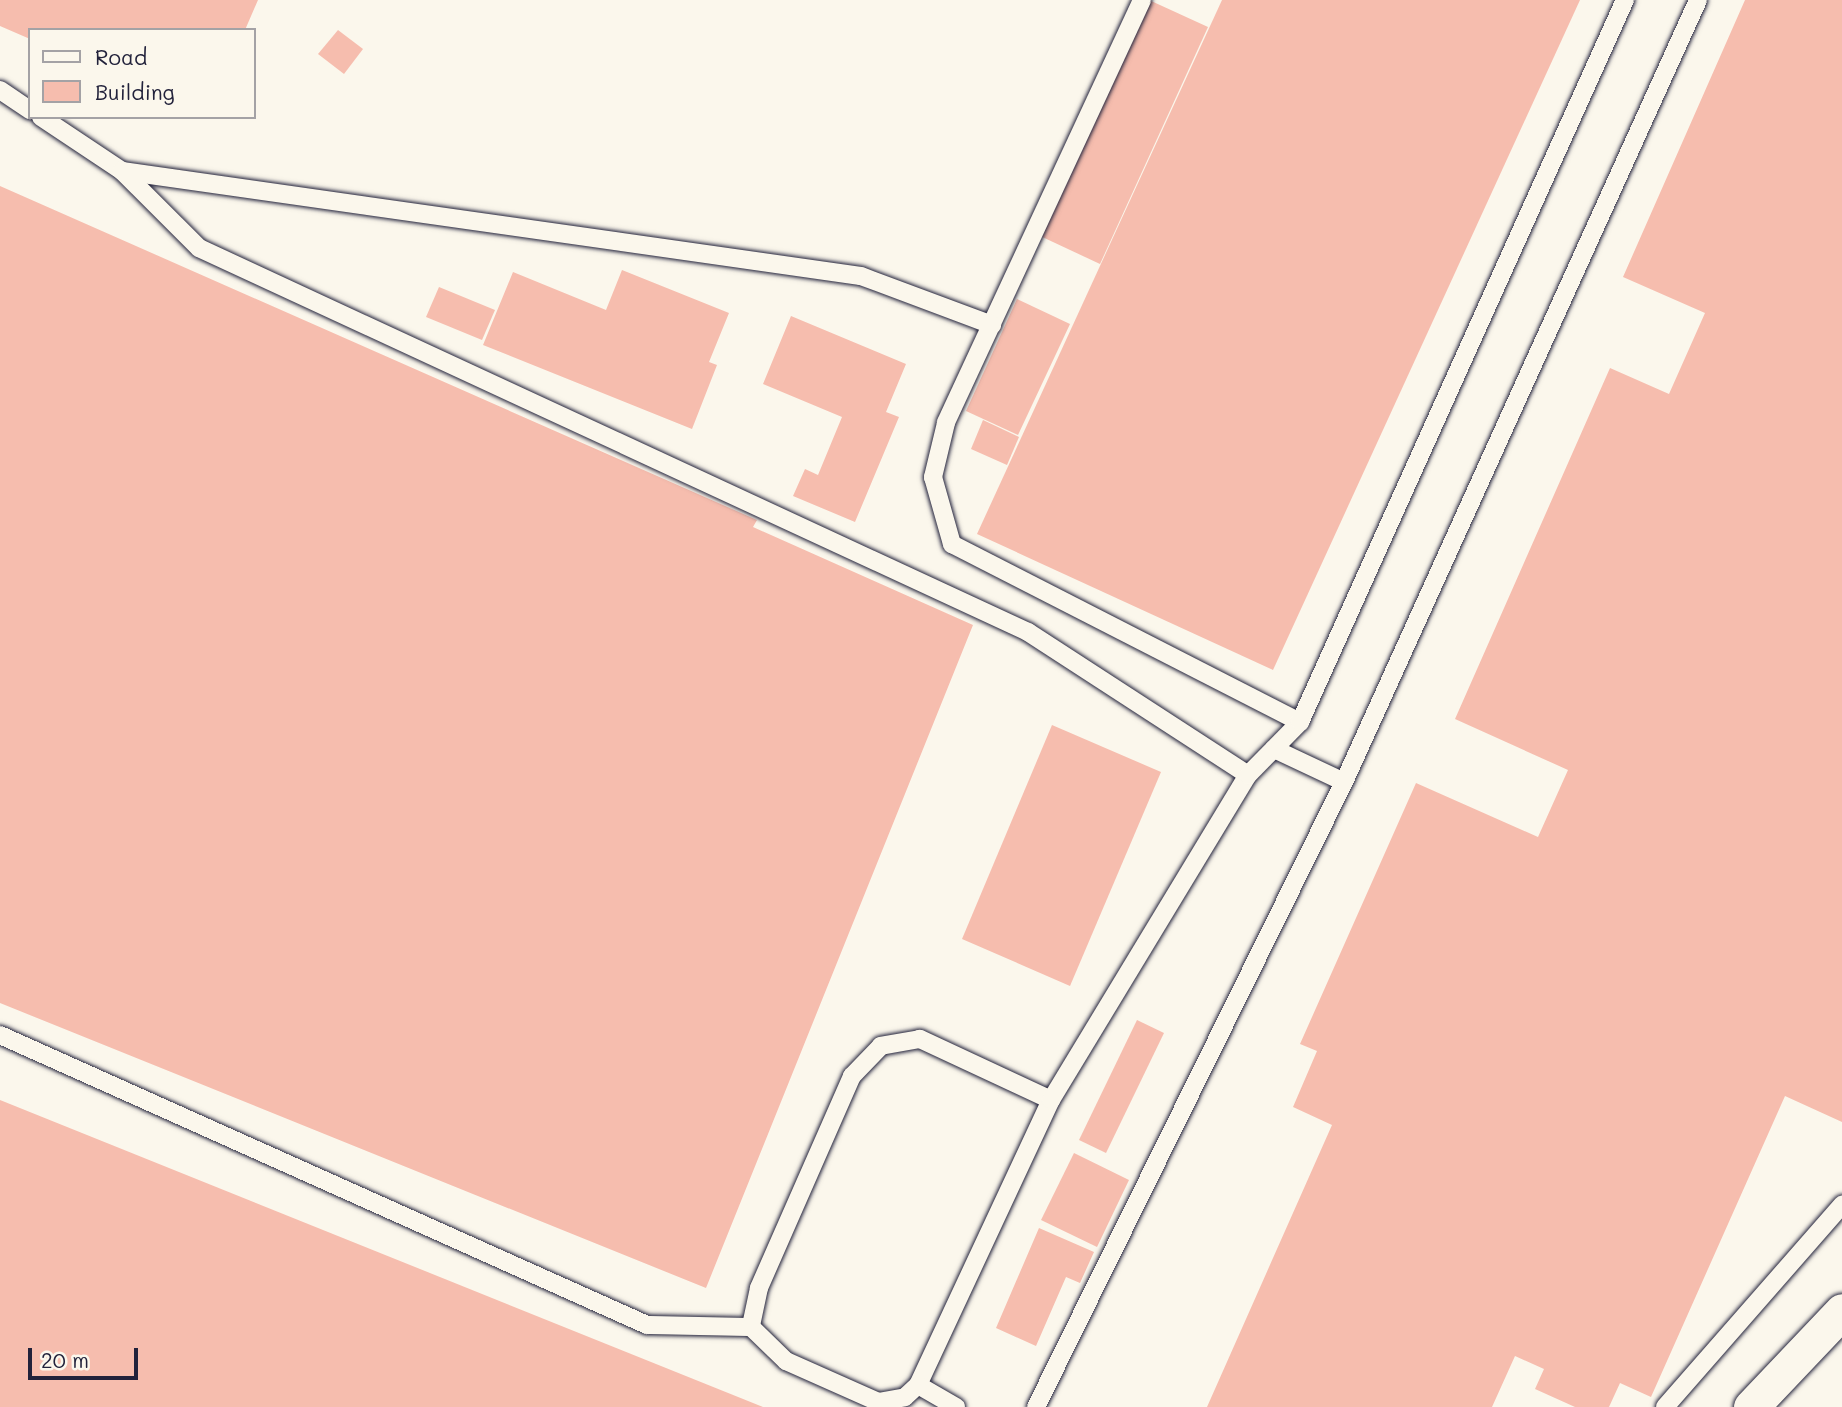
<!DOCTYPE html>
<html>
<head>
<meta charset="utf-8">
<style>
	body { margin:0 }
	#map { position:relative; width:1842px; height:1407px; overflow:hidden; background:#fbf7ec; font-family:Mali,sans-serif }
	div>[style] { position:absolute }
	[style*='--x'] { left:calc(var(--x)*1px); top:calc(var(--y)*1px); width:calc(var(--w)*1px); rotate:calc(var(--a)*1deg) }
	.building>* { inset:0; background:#f6bdae }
	.roads { filter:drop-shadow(0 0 2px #22223b) drop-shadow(0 0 2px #22223b) }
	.service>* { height:18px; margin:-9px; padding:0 9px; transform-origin:9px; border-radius:9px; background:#fbf7ec }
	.minor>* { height:35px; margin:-17.5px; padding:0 17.5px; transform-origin:17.5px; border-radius:17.5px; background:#fbf7ec }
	span { translate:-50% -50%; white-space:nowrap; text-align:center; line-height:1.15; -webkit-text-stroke:5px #fbf7ec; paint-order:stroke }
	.legend { position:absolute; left:28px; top:28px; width:228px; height:91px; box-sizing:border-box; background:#fbf7ec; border:2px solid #a4a2a5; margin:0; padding:9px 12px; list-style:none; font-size:21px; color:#22223b }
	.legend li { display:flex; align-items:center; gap:14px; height:35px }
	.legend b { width:35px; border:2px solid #a4a2a5 }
	.scale { position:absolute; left:28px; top:1348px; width:110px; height:32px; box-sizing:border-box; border:4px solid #22223b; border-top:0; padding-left:9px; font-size:21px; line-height:24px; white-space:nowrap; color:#22223b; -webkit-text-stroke:5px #fbf7ec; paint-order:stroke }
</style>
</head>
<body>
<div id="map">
	<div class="building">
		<div style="clip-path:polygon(0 0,258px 0,245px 30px,30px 30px,30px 39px,0 26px)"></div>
		<div style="clip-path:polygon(1149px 0,1208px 27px,1100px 264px,1038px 235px)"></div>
		<div style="clip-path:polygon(1222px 0,1580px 0,1273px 670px,977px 534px)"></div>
		<div style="clip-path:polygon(1745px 0,1842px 0,1842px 1122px,1785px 1096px,1651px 1397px,1620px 1383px,1609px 1407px,1575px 1407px,1535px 1389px,1544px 1369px,1515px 1356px,1492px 1407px,1207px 1407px,1332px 1125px,1293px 1107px,1317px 1051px,1300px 1044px,1416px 783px,1538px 837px,1568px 770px,1455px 719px,1610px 368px,1669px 394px,1705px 313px,1623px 277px)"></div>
		<div style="clip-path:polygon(338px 30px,363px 49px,344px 74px,318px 54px)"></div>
		<div style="clip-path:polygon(0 186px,757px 520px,753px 527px,973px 625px,706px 1288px,0 1003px)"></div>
		<div style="clip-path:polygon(622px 270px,729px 313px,709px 362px,717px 365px,692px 429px,483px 345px,513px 272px,606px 310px)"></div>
		<div style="clip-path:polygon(439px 287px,495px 310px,482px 340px,426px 317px)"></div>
		<div style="clip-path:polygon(1017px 299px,1070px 324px,1018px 435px,966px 411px)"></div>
		<div style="clip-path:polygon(791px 316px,906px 364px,886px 412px,899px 417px,855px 522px,793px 496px,805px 469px,818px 475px,842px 417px,763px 384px)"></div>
		<div style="clip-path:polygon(983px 420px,1019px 437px,1007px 465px,971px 449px)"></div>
		<div style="clip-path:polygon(1052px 725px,1161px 772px,1070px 986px,962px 939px)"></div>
		<div style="clip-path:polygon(1137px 1020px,1164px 1033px,1106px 1153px,1079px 1140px)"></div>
		<div style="clip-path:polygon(0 1100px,763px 1407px,0 1407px)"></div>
		<div style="clip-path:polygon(1074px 1153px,1129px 1180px,1097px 1247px,1041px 1220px)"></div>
		<div style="clip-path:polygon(1039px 1228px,1094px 1252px,1080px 1283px,1066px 1277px,1036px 1346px,996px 1328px)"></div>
	</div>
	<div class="roads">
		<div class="service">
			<div style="--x:1142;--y:0;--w:466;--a:114.9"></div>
			<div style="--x:946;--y:423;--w:56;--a:103.5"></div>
			<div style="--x:933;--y:477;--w:70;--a:74.2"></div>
			<div style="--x:952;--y:544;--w:391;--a:27.1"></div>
			<div style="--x:0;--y:90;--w:36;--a:34"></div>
			<div style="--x:41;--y:117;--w:97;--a:33.7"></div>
			<div style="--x:122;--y:171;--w:109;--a:45"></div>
			<div style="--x:199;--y:248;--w:914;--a:24.85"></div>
			<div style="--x:1028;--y:632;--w:262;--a:33"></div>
			<div style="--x:122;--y:171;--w:746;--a:8.09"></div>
			<div style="--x:861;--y:276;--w:140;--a:20.5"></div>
			<div style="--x:1274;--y:749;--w:77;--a:25.2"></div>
			<div style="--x:0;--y:1035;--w:709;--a:24.14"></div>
			<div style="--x:647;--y:1325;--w:104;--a:1.1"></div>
			<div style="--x:1051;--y:1100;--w:145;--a:-155"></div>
			<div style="--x:920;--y:1039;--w:40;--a:170"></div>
			<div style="--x:881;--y:1046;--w:42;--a:134"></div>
			<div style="--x:852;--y:1076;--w:232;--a:113.7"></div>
			<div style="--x:759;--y:1288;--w:40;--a:102"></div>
			<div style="--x:751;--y:1327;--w:49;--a:44.2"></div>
			<div style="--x:786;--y:1361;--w:101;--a:24"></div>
			<div style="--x:878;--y:1402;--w:27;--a:-10"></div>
			<div style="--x:905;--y:1397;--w:18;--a:-43"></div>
			<div style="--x:918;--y:1385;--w:315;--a:-65"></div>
			<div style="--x:1051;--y:1100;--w:380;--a:-58.8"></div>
			<div style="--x:1248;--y:775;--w:74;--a:-45.5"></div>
			<div style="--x:1300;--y:722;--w:792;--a:-65.77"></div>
			<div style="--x:918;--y:1385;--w:44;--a:30.1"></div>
			<div style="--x:1036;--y:1407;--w:697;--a:-63.77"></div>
			<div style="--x:1344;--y:782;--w:858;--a:-65.64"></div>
			<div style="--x:1665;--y:1407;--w:269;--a:-48.8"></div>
		</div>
		<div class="minor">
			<div style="--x:1751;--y:1407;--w:132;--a:-46.5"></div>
		</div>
	</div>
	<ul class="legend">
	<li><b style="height:9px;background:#fbf7ec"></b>Road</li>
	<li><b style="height:19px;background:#f6bdae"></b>Building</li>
	</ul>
	<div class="scale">20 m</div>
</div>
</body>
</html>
